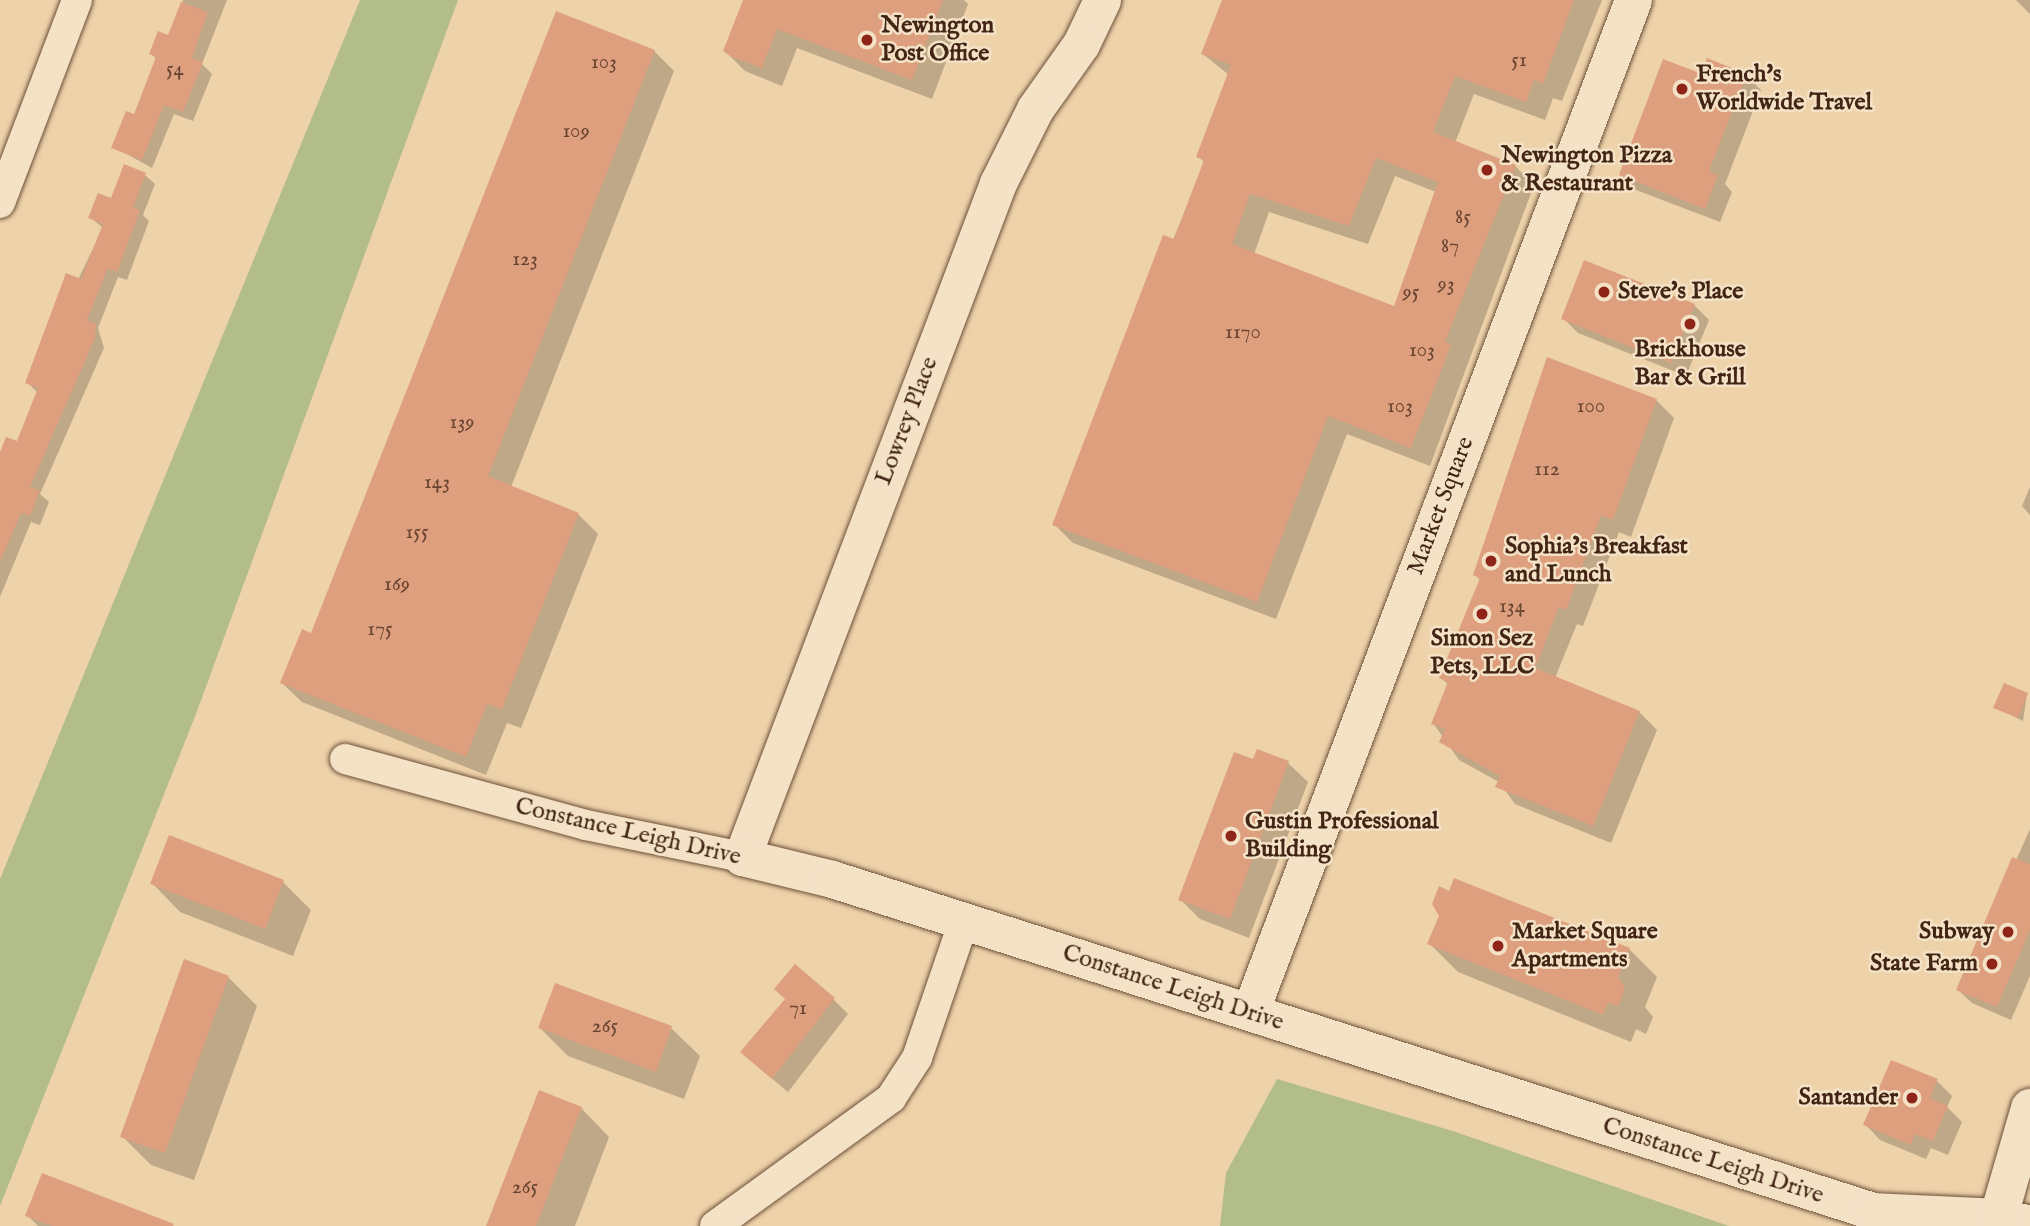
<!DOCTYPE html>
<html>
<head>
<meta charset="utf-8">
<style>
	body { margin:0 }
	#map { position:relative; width:2030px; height:1226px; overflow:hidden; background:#eed2a9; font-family:"IM FELL English",serif }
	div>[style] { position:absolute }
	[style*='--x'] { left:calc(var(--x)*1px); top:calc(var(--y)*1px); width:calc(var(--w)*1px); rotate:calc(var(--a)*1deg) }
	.green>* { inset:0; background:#b3bd8c }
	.shadow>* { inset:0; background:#0003 }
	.building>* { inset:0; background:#de9f7f }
	.roads { filter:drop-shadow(0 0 2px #6d503a) drop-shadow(0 0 2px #6d503a) }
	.minor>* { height:30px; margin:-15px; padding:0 15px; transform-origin:15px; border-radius:15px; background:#f4e2c7 }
	.tertiary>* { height:37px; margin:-18.5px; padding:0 18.5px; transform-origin:18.5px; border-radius:18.5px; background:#f4e2c7 }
	.secondary>* { height:38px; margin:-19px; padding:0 19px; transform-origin:19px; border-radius:19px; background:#f4e2c7 }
	.dots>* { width:19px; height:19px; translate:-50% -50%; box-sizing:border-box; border:4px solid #f4e2c7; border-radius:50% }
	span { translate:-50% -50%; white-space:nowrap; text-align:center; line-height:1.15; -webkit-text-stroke:5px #f4e2c7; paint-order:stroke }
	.number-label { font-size:21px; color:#694430 }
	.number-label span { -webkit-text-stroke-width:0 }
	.poi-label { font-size:24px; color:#422515; font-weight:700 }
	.left { translate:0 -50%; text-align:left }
	.right { translate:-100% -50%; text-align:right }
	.street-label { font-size:24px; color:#422515 }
</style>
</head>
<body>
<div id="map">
	<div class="green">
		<div style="clip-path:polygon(360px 0,458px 0,196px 714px,0 1206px,0 879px)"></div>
		<div style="clip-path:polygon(1277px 1079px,1453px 1131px,1729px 1226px,1220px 1226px,1226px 1173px)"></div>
	</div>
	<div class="shadow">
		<div style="clip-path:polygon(183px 0,227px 0,202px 64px,212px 74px,193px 121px,174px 114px,152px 168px,114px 147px,135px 116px,157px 60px,151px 53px,169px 38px)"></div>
		<div style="clip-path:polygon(744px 0,964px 0,968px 4px,932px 99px,797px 48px,782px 86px,745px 71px,725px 51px)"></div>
		<div style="clip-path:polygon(evenodd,1224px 0,1602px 0,1562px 101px,1553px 98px,1545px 120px,1474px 94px,1455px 143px,1515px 166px,1534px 185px,1430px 466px,1347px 434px,1276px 619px,1073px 543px,1054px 524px,1205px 163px,1198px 156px,1229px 75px,1203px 54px,1224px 0,1395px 176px,1436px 192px,1395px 308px,1254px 254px,1269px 212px,1368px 244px,1395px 176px)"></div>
		<div style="clip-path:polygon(2016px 0,2030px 0,2030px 14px)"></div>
		<div style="clip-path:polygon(654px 51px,674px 71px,511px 487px,578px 514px,598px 534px,521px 728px,507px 723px,486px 775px,302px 702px,282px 683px)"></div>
		<div style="clip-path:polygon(1746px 75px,1761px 90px,1725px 184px,1732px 192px,1720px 222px,1636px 190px,1621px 175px,1703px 76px)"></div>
		<div style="clip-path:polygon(145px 175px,155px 184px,143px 215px,149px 221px,127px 280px,118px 277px,98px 328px,104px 348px,40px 494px,49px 502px,40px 525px,31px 522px,0 597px,0 464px,18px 444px,38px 393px,28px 383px,103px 228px,90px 217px)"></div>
		<div style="clip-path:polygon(1694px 305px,1709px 320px,1686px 376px,1578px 333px,1563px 318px)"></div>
		<div style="clip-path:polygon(1656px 400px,1674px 418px,1631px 537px,1619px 532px,1583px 626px,1577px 624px,1555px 678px,1639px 712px,1657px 730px,1611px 843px,1515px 804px,1499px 782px,1459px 760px,1433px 723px,1449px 685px,1441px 678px,1480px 580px,1475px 575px)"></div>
		<div style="clip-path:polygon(2030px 487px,2030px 515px,2022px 506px)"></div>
		<div style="clip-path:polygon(2027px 694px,2023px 721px,1995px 707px)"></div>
		<div style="clip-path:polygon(1254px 761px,1288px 763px,1308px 782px,1249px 938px,1200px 919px,1180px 899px)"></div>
		<div style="clip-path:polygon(2030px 829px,2030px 976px,2011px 1020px,1972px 1003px,1958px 990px)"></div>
		<div style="clip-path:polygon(283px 882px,311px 910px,293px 956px,180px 912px,152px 883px)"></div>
		<div style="clip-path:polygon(1441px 916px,1629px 949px,1657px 977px,1645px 1007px,1653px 1017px,1646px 1034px,1636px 1029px,1631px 1042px,1458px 972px,1429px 943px)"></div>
		<div style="clip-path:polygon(228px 977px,257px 1006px,194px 1180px,151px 1165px,123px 1137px)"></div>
		<div style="clip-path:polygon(787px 999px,833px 999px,848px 1014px,788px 1092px,757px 1066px)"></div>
		<div style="clip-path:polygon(540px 1028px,671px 1028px,700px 1056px,684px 1099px,568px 1056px)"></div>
		<div style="clip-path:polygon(1937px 1081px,1952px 1096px,1947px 1107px,1962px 1122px,1948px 1155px,1931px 1148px,1926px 1159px,1880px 1140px,1866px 1125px)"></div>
		<div style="clip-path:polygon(581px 1108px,609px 1137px,575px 1226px,488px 1226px)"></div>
		<div style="clip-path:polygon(27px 1215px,164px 1226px,38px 1226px)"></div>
	</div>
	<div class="building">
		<div style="clip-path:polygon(743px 0,943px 0,912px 80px,777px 29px,762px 68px,730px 56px,723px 51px)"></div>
		<div style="clip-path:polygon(evenodd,1222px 0,1574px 0,1543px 84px,1534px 80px,1526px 102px,1455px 76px,1433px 132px,1516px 165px,1445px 342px,1451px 345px,1411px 448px,1328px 416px,1257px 602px,1052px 525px,1163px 235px,1174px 239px,1204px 160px,1196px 157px,1231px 65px,1201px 54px,1222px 0,1376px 158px,1438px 182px,1394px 306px,1232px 244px,1250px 194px,1349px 226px,1376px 158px)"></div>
		<div style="clip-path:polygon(181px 2px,208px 12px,192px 58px,203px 62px,183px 112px,164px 105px,142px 160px,111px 148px,126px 111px,134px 114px,156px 57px,149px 54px,158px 31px,168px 35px)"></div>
		<div style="clip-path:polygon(556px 11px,655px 50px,488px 476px,579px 513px,502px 709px,487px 704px,466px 757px,280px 683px,302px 629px,311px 633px)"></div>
		<div style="clip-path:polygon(1707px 58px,1747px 74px,1709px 171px,1718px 175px,1705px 209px,1619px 175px,1663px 59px,1702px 74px)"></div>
		<div style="clip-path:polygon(124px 164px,146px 173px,133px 207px,140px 210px,117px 272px,108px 268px,87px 320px,96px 324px,95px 338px,30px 487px,40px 491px,30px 516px,21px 513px,0 562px,0 452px,6px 437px,17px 441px,38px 388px,25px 383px,66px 273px,81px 279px,103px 224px,88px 218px,98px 193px,111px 198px)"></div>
		<div style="clip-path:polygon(1584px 260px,1695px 304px,1671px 363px,1561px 319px)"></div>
		<div style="clip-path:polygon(1547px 357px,1657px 399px,1613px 520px,1601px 516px,1566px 610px,1559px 607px,1535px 668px,1640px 711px,1593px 826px,1495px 787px,1500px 776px,1439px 742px,1445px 729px,1431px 724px,1448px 682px,1439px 678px,1480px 578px,1473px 575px)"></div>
		<div style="clip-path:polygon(2004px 683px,2028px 693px,2018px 718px,1993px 708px)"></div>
		<div style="clip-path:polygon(1257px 749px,1289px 761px,1230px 919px,1178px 900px,1234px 752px,1253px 759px)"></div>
		<div style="clip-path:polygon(169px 835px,284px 880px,265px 929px,150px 884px)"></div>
		<div style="clip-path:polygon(2012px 857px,2030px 864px,2030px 930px,1997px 1007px,1956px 990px)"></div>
		<div style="clip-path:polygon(1454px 878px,1630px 948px,1618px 977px,1625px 988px,1618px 1007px,1608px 1002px,1603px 1015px,1427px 944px,1439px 916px,1432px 904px,1439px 886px,1449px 891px)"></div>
		<div style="clip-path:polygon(184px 959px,229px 976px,165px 1153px,120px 1137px)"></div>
		<div style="clip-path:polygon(795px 964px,835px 998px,772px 1079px,740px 1052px,785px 999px,774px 989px)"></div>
		<div style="clip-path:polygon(555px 983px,672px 1026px,656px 1072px,538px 1028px)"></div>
		<div style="clip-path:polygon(1891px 1060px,1938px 1079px,1930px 1098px,1948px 1106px,1933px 1141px,1915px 1134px,1911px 1145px,1863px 1125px)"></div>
		<div style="clip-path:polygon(539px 1090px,582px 1107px,536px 1226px,486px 1226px)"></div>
		<div style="clip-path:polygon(42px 1173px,174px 1224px,173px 1226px,52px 1226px,25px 1216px)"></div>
	</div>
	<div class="roads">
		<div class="minor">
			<div style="--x:0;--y:203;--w:217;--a:-69.2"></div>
			<div style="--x:345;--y:759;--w:250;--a:15.3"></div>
			<div style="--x:586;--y:825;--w:159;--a:11.6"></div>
			<div style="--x:1998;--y:1217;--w:32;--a:5"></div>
			<div style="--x:715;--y:1226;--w:218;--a:-36"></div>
			<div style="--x:891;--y:1098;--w:48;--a:-57"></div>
			<div style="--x:917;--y:1058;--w:145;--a:-71.1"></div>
		</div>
		<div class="tertiary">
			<div style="--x:1102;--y:0;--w:49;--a:115.5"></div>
			<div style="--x:1081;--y:44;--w:80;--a:125.3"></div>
			<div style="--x:1035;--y:109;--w:83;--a:116.6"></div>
			<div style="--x:998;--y:183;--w:721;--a:110.8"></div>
			<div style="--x:742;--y:857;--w:93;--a:13.7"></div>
			<div style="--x:832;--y:879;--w:1093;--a:17.69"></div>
			<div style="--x:1873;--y:1211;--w:125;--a:2.7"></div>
			<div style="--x:1250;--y:1012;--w:1082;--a:-69.27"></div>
		</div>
		<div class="secondary">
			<div style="--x:1996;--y:1226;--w:123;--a:-73.9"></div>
		</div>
	</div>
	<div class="dots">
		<div style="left:867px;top:40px;background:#8f2418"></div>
		<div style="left:1682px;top:89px;background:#8f2418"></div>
		<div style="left:1487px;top:170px;background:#8f2418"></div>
		<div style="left:1604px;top:292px;background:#8f2418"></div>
		<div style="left:1690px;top:324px;background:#8f2418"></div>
		<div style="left:1491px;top:561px;background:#8f2418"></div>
		<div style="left:1482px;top:614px;background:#8f2418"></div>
		<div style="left:1231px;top:836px;background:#8f2418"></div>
		<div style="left:2008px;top:932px;background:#8f2418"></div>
		<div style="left:1498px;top:946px;background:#8f2418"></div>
		<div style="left:1992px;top:964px;background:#8f2418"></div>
		<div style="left:1912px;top:1098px;background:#8f2418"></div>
	</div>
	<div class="number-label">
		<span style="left:1519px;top:61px">51</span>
		<span style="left:604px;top:63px">103</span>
		<span style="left:175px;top:70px">54</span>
		<span style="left:576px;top:132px">109</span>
		<span style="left:1463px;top:218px">85</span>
		<span style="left:1450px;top:247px">87</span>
		<span style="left:525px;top:260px">123</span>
		<span style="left:1446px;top:285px">93</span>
		<span style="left:1411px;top:293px">95</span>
		<span style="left:1243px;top:333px">1170</span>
		<span style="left:1422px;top:351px">103</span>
		<span style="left:1400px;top:407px">103</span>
		<span style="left:1591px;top:407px">100</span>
		<span style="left:462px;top:423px">139</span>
		<span style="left:1547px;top:470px">112</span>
		<span style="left:437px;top:483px">143</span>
		<span style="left:417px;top:533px">155</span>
		<span style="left:397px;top:585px">169</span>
		<span style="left:1512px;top:607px">134</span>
		<span style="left:380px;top:630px">175</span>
		<span style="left:798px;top:1009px">71</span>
		<span style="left:605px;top:1027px">265</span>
		<span style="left:525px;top:1188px">265</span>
	</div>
	<div class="poi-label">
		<span class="left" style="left:881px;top:40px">Newington<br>Post Office</span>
		<span class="left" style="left:1696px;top:89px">French's<br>Worldwide Travel</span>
		<span class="left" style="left:1501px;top:170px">Newington Pizza<br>&amp; Restaurant</span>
		<span class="left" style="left:1618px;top:292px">Steve's Place</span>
		<span style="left:1690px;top:364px">Brickhouse<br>Bar &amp; Grill</span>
		<span class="left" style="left:1505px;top:561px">Sophia’s Breakfast<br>and Lunch</span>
		<span style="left:1482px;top:653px">Simon Sez<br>Pets, LLC</span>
		<span class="left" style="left:1245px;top:836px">Gustin Professional<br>Building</span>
		<span class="left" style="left:1512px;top:946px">Market Square<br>Apartments</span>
		<span class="right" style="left:1994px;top:932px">Subway</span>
		<span class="right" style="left:1978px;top:964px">State Farm</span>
		<span class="right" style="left:1898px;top:1098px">Santander</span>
	</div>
	<div class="street-label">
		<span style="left:907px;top:421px;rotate:-69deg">Lowrey Place</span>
		<span style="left:1441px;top:506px;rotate:-69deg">Market Square</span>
		<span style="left:628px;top:832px;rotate:13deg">Constance Leigh Drive</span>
		<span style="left:1173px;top:988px;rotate:18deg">Constance Leigh Drive</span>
		<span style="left:1713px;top:1161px;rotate:18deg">Constance Leigh Drive</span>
	</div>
</div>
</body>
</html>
